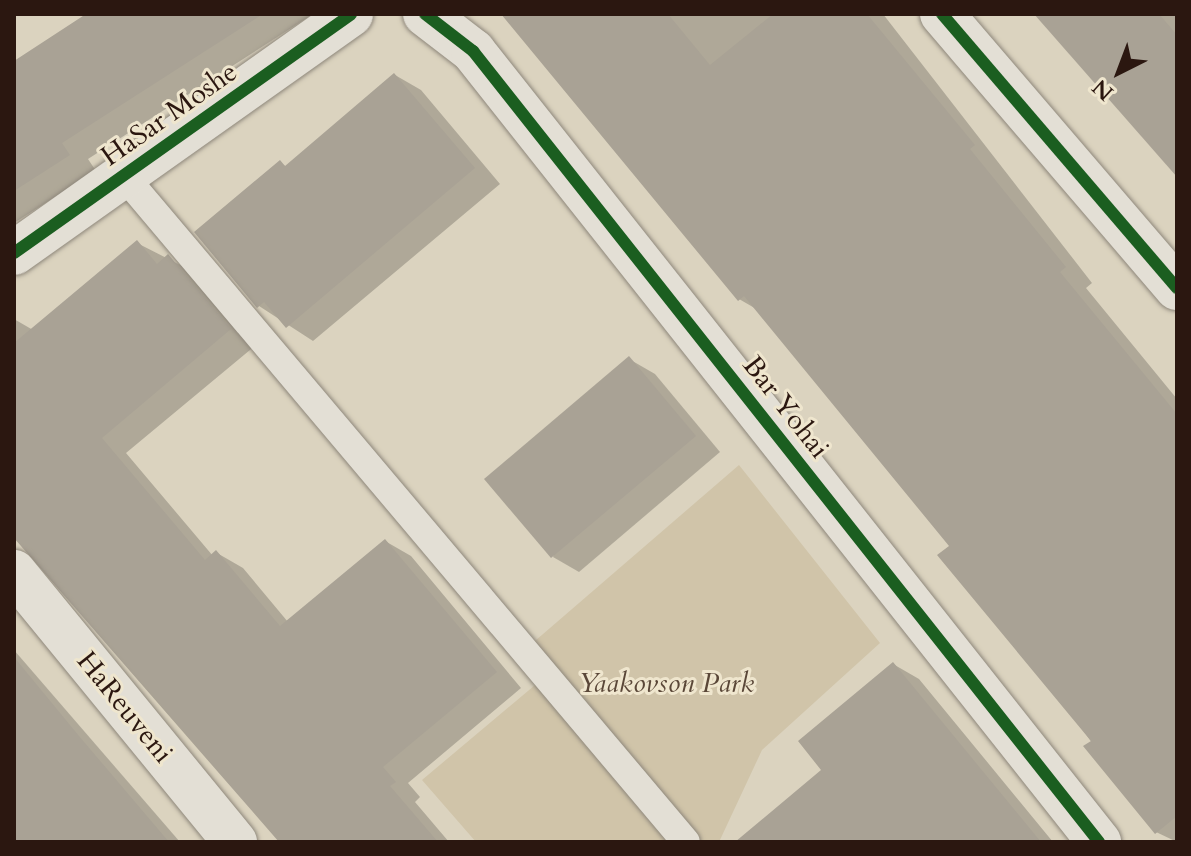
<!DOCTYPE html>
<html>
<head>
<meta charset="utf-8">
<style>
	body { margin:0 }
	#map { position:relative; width:1191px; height:856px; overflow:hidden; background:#dbd3bf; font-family:Cardo,serif }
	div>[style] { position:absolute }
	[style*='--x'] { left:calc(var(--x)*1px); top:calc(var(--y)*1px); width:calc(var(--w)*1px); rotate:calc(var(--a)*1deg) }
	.green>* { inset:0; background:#d0c4a9 }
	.shadow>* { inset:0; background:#0003 }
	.building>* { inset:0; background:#a9a295 }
	.roads { filter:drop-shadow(0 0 2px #8e877b) drop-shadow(0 0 2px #8e877b) }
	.service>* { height:28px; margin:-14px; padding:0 14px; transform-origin:14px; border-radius:14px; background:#e3dfd5 }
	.minor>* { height:44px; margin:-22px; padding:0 22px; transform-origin:22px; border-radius:22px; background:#e3dfd5 }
	.cycleway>* { height:12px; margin:-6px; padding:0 6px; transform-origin:6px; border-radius:6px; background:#1b5e20 }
	span { translate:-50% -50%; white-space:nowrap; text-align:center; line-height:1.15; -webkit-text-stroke:6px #efe6ce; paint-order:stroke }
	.street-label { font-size:28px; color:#2b1710 }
	.park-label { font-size:28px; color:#5a4738; font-style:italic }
	.frame { position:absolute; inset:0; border:16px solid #2b1710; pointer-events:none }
	.north { position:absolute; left:1079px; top:32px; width:80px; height:80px; -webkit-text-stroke:6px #efe6ce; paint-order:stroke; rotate:222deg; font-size:22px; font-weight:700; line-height:32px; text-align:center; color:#2b1710 }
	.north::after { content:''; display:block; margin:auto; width:28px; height:36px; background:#2b1710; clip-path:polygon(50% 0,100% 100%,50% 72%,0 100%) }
</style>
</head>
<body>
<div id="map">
	<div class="green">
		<div style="clip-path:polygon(739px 465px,880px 643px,762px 750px,719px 842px,476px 842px,422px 780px,547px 675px,528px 647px)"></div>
	</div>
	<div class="shadow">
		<div style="clip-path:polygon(91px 14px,313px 14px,88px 159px,96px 171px,14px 223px,14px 65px)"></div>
		<div style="clip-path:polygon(504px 14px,883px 14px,1092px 283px,1086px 288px,1177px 399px,1177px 842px,1156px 832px,951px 546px,758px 310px,739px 299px)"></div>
		<div style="clip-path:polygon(1036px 14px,1177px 14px,1177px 174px)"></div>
		<div style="clip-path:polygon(395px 75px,421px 90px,500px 184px,313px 341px,259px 306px,280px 163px,287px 167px)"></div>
		<div style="clip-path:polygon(137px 243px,194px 272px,256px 345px,126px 453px,213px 556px,217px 553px,243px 568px,288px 622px,385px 541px,411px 556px,521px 688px,408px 783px,420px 797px,415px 802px,449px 842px,280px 842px,14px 535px,14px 319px,33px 330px)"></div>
		<div style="clip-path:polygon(629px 359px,655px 374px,720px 452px,579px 572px,553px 557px)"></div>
		<div style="clip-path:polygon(14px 650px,180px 842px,14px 842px)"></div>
		<div style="clip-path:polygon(893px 664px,919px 679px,1053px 842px,739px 842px,824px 770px)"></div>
	</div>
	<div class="building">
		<div style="clip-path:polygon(86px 14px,263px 14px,62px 143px,70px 155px,14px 191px,14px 61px)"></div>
		<div style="clip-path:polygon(501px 14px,668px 14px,710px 65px,773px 14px,867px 14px,975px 145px,970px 149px,1066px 267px,1060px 272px,1177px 414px,1177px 816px,1155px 834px,1083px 746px,1091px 741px,937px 555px,949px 546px,744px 296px,738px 301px)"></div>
		<div style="clip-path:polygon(1034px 14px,1159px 14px,1177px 35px,1177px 177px)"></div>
		<div style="clip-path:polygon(394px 73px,475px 168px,286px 328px,264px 302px,257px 308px,194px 232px,280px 160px,285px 166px)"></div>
		<div style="clip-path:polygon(137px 240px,157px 264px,168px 254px,231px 329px,102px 438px,205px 560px,216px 550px,280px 626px,385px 539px,497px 672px,383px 767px,396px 782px,390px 786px,438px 842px,279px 842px,14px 538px,14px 343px)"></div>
		<div style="clip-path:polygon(629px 356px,696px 436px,551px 558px,484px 479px)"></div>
		<div style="clip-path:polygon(14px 657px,79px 736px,169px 842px,14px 842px)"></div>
		<div style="clip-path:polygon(893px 662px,1041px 842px,735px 842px,821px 770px,798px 741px)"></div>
	</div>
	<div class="roads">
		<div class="service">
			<div style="--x:124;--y:176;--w:871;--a:49.84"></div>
		</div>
		<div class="minor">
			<div style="--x:425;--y:14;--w:61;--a:37.6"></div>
			<div style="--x:473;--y:51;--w:1009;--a:51.64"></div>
			<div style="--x:942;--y:14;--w:361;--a:49.4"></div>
			<div style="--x:14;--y:253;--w:413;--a:-35.3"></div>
			<div style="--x:14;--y:572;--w:349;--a:50.7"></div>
		</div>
	</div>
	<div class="cycleway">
		<div style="--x:425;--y:14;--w:61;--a:37.6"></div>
		<div style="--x:473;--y:51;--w:1009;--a:51.64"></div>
		<div style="--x:942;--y:14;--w:361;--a:49.4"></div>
		<div style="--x:14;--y:253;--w:413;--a:-35.3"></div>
	</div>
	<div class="street-label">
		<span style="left:169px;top:114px;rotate:-35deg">HaSar Moshe</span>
		<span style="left:786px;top:407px;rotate:52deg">Bar Yohai</span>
		<span style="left:125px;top:707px;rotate:51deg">HaReuveni</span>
	</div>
	<div class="park-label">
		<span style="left:666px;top:683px">Yaakovson Park</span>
	</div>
	<div class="frame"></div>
	<div class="north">N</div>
</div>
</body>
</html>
